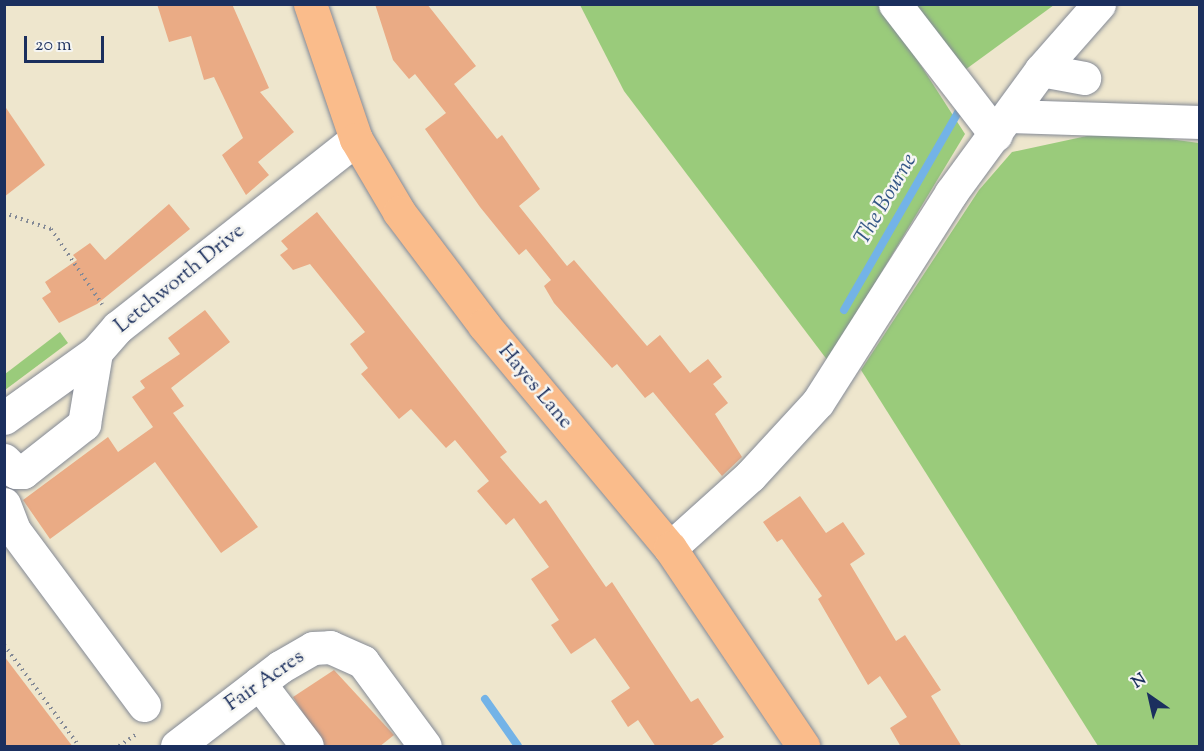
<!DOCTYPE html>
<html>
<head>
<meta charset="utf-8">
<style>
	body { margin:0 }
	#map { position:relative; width:1204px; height:751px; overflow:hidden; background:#eee6cd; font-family:"Sorts Mill Goudy",serif }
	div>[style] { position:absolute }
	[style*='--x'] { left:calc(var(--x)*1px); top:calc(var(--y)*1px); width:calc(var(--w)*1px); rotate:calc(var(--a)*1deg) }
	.green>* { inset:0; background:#9acb7b }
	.stream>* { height:8px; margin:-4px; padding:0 4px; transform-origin:4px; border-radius:4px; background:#73b3e7 }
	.building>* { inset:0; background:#eaab85 }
	.path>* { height:4px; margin-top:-2px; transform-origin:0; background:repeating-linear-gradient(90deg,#848a96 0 1.5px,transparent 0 6px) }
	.roads { filter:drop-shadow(0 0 2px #848a96) drop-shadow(0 0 2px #848a96) }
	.minor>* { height:33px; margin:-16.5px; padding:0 16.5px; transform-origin:16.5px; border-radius:16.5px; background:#fff }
	.major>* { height:33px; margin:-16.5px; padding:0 16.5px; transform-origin:16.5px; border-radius:16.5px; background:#fabc8b }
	span { translate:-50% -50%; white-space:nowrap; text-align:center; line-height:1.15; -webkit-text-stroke:5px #f6f6f2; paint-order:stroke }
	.street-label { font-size:21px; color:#1b2f5e }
	.water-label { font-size:22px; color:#355787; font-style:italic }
	.frame { position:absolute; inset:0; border:6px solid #1b2f5e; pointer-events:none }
	.north { position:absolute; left:1120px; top:667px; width:60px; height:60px; -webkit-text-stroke:4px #f6f6f2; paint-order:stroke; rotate:326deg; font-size:16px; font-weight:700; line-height:24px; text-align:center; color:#1b2f5e }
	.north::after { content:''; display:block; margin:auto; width:21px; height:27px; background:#1b2f5e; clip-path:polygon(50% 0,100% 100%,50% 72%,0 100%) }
	.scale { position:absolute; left:24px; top:36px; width:80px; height:27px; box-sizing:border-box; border:3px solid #1b2f5e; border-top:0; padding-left:8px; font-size:18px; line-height:21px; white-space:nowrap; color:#1b2f5e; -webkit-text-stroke:4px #f6f6f2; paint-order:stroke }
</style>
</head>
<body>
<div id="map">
	<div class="green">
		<div style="clip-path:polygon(580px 5px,882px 5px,965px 134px,828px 361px,624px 91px)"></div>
		<div style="clip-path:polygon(907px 5px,1054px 5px,958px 75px)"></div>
		<div style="clip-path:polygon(1110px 131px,1199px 143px,1199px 746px,1098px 746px,861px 370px,979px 190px,1012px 152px)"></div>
		<div style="clip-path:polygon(60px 332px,68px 343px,5px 390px,5px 374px)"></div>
	</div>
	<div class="stream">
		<div style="--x:844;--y:310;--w:232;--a:-60"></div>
		<div style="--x:485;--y:699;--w:57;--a:54.9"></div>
	</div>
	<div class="building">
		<div style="clip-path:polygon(157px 4px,232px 4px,269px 88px,260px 92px,294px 132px,258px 162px,269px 175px,246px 195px,222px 155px,243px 138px,214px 77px,204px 80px,191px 36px,169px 42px)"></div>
		<div style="clip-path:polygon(375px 4px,427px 4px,476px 66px,454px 84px,497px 139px,502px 135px,540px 189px,519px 206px,567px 266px,574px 260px,647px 346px,660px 335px,690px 373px,708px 359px,722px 377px,713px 384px,728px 403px,715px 414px,742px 457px,722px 476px,653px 392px,645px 398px,617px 364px,612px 368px,554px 303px,544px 286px,551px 280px,526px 249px,519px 255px,480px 207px,425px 129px,446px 113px,415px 74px,409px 79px,393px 60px)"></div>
		<div style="clip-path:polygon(4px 105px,45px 165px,4px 197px)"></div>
		<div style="clip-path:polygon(169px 204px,190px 229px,97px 304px,59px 323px,42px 298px,51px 292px,45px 282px,77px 260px,73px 255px,90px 243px,105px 260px)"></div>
		<div style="clip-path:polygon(317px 212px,507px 452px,500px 457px,540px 504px,546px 500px,606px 587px,612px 582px,691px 702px,698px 698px,724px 737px,709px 747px,656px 747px,638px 720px,628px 727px,611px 701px,630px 688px,595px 638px,571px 654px,551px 625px,559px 620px,531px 579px,549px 567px,514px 518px,506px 525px,477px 491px,489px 481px,455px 440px,446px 448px,411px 409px,399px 419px,361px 374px,368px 368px,350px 344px,365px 332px,310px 264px,293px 270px,280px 255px,288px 249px,281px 241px)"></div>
		<div style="clip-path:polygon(205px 310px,230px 342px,171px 388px,184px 406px,173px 413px,258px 527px,221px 553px,155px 462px,50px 539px,23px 500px,108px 437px,118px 452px,153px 427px,132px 397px,145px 388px,140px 381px,180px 354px,168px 338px)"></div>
		<div style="clip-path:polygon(800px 496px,826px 533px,843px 522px,865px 554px,850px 564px,896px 641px,905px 635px,941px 690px,931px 696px,962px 747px,901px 747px,890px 728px,907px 717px,880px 676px,868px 685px,818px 599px,822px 596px,782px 539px,777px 542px,763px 522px)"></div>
		<div style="clip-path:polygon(4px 656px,73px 747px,4px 747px)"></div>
		<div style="clip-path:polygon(334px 670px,394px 735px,379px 747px,325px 747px,293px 697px)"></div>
	</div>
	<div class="path">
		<div style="--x:4;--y:213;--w:50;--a:18.8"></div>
		<div style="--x:51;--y:229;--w:91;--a:55.8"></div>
		<div style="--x:4;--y:645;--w:126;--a:53.4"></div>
		<div style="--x:119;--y:746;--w:23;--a:-34"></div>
	</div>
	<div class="roads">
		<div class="minor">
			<div style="--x:895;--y:4;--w:165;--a:52.4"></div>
			<div style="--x:1041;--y:70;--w:44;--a:10.5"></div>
			<div style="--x:1009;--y:116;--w:191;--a:1.8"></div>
			<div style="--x:4;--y:418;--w:113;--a:-35.7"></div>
			<div style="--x:96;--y:352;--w:33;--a:-49"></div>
			<div style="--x:118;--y:327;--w:303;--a:-38.3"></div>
			<div style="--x:4;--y:460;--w:17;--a:45"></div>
			<div style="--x:16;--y:472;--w:7;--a:0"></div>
			<div style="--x:23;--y:472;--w:78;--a:-38.2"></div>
			<div style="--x:84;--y:424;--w:73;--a:-80.5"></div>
			<div style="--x:4;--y:504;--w:28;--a:69"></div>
			<div style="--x:14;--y:530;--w:218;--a:53.4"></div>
			<div style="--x:670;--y:548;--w:108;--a:-42"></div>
			<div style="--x:750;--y:476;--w:100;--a:-47.4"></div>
			<div style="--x:818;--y:402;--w:248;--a:-57.5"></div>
			<div style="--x:951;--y:193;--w:152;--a:-53.8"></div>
			<div style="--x:1041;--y:70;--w:88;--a:-48.7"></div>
			<div style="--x:259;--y:683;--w:79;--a:52.7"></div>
			<div style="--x:177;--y:746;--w:130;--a:-37.5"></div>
			<div style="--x:280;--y:667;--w:38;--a:-30"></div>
			<div style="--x:313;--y:648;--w:17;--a:-3"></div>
			<div style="--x:330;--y:647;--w:36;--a:24"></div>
			<div style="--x:363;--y:662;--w:104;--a:53.6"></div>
		</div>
		<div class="major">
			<div style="--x:310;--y:4;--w:143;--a:71.2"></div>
			<div style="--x:356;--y:139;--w:85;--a:59.5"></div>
			<div style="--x:399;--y:212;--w:141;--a:53"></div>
			<div style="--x:484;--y:325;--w:290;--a:50.2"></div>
			<div style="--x:670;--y:548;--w:239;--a:56.1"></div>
		</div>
	</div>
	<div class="street-label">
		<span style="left:180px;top:279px;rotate:-39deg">Letchworth Drive</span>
		<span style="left:535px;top:387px;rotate:50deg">Hayes Lane</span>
		<span style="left:265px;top:681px;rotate:-35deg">Fair Acres</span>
	</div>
	<div class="water-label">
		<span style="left:887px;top:200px;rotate:-60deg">The Bourne</span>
	</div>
	<div class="frame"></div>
	<div class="north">N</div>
	<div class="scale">20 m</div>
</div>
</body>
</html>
